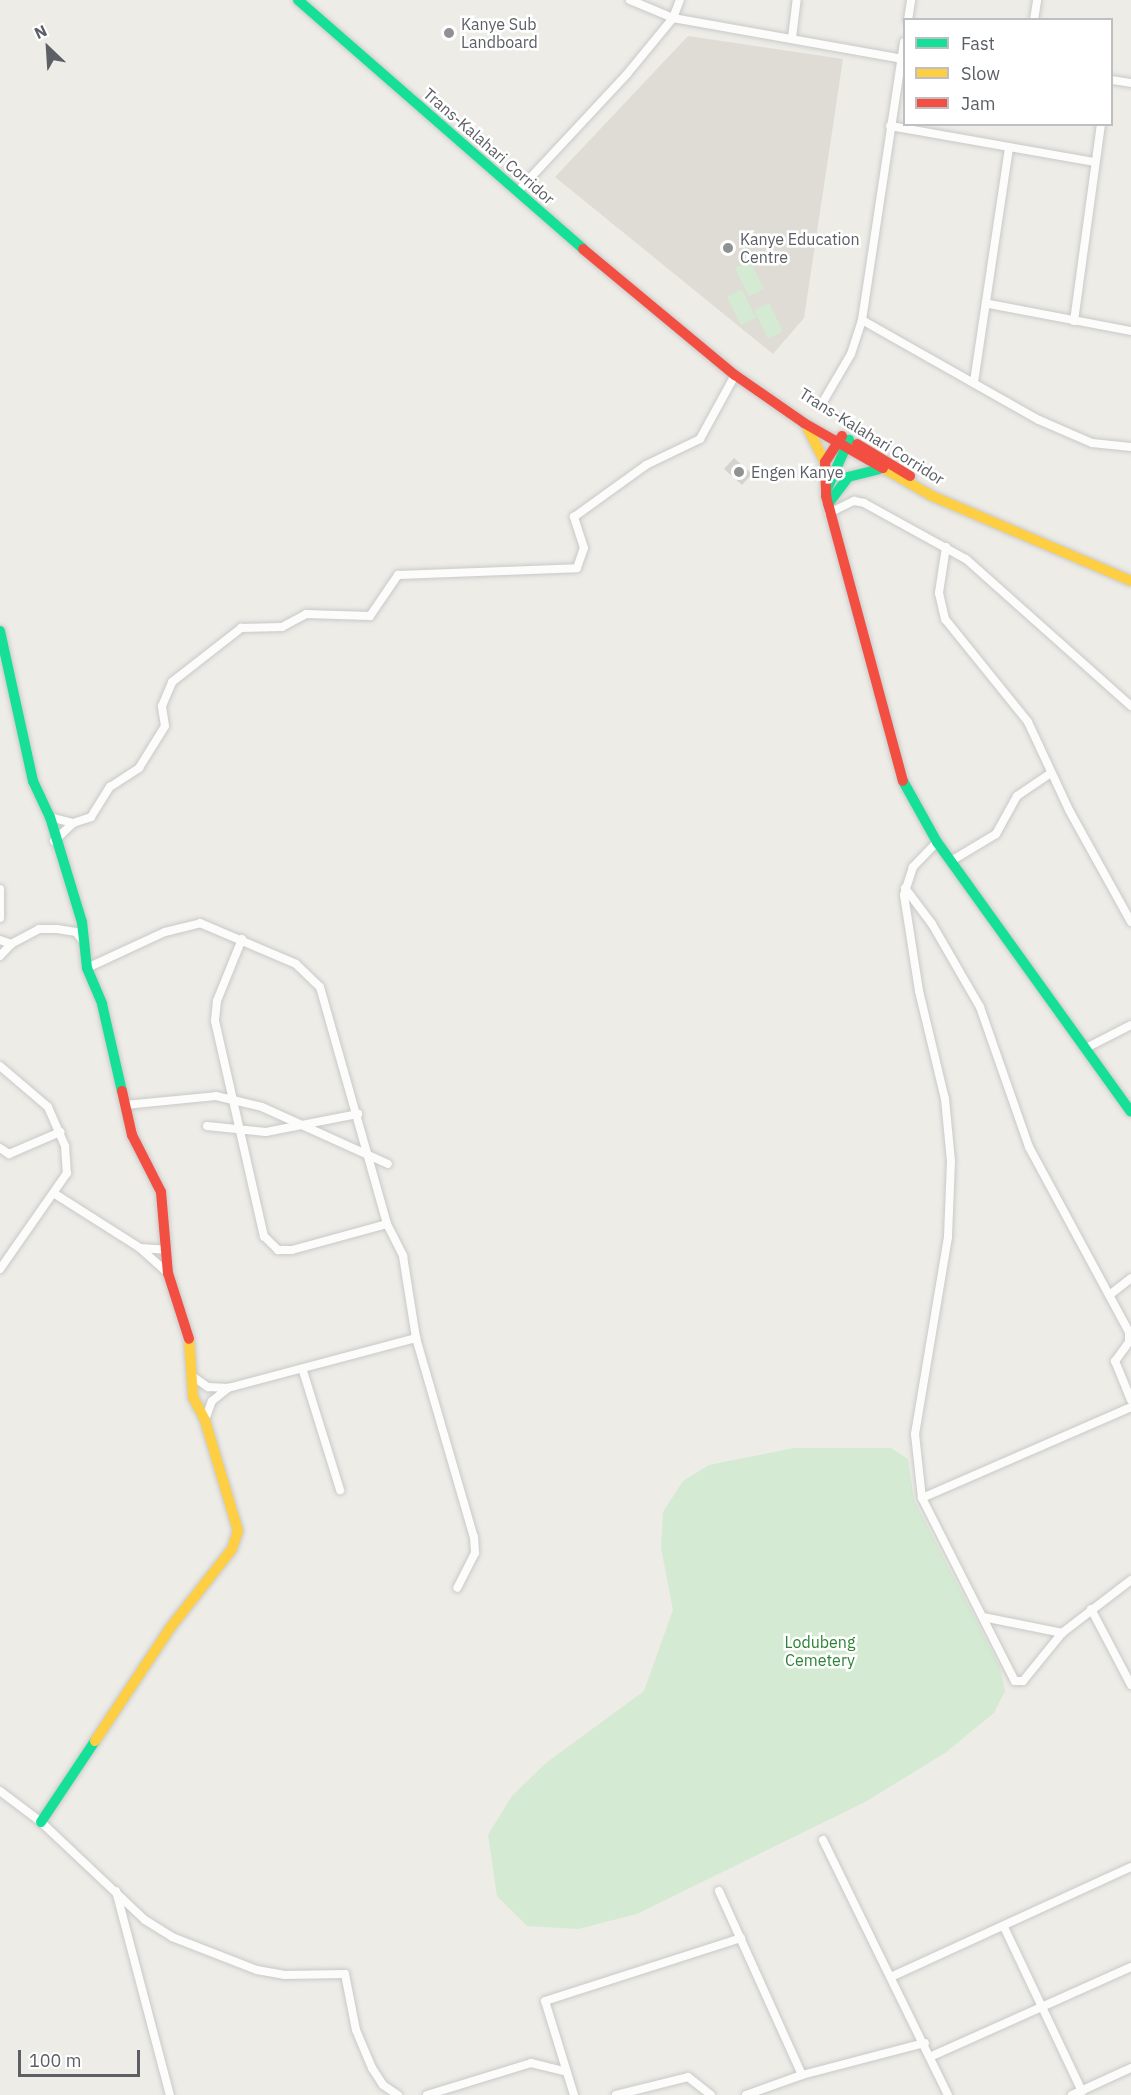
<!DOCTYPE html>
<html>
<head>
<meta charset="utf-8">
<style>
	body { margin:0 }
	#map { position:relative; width:1131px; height:2095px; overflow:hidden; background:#edece7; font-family:"IBM Plex Sans",sans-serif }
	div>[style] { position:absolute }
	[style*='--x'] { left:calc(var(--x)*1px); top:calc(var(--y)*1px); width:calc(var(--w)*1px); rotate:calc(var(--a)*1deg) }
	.education>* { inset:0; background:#dedcd5 }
	.green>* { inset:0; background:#d4ead2 }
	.building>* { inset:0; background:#d4d3d0 }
	.roads { filter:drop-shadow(0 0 2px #c9c9c8) drop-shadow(0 0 2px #c9c9c8) }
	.street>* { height:8px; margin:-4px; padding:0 4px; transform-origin:4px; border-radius:4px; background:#fcfcfb }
	.fast>* { height:10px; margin:-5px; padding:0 5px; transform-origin:5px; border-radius:5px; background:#16e098 }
	.slow>* { height:10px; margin:-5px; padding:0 5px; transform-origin:5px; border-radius:5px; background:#ffcf43 }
	.jam>* { height:10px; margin:-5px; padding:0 5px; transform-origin:5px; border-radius:5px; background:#f24e42 }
	.dots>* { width:16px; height:16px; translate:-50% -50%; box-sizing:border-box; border:3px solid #fff; border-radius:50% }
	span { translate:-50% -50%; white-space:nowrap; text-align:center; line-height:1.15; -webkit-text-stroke:5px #fff; paint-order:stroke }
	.poi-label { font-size:16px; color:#5c6066 }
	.left { translate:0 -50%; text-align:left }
	.street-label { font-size:16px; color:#5c6066 }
	.park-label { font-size:16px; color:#2e8336 }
	.legend { position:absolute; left:903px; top:18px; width:210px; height:108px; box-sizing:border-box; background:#fff; border:2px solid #bebfc2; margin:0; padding:8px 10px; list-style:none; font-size:18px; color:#5c6066 }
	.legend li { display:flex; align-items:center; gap:12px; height:30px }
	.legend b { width:30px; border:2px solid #bebfc2 }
	.north { position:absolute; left:18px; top:18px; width:60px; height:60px; -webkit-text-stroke:4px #fff; paint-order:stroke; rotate:335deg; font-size:16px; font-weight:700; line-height:24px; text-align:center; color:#5c6066 }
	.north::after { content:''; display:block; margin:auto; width:21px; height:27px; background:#5c6066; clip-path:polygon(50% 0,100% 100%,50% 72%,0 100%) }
	.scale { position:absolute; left:18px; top:2050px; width:122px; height:27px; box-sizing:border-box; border:3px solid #5c6066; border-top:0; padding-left:8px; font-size:18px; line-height:21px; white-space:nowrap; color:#5c6066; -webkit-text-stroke:4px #fff; paint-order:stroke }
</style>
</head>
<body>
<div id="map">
	<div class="education">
		<div style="clip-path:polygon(688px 36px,843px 59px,804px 318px,773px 354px,555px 177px)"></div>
	</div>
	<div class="green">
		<div style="clip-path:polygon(750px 260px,764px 289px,749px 296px,735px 268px)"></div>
		<div style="clip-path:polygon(742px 289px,756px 318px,741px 325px,727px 297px)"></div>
		<div style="clip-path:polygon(769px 303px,783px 331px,768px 339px,754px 310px)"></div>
		<div style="clip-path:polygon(794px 1448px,891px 1448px,908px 1459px,914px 1500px,1000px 1667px,1005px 1691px,994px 1713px,945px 1753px,865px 1802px,637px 1914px,578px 1929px,527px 1926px,497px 1896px,488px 1835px,512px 1796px,546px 1763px,644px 1691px,673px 1610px,661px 1548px,663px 1512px,683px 1481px,709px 1465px)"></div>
	</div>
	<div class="building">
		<div style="clip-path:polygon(734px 458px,752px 474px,742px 485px,724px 469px)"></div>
	</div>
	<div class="roads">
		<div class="street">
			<div style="--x:630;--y:0;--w:47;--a:22.7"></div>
			<div style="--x:673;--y:18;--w:235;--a:10.1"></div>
			<div style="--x:908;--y:20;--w:20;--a:-81"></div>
			<div style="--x:1034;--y:20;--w:20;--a:-81"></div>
			<div style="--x:792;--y:38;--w:38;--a:-83"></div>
			<div style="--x:1112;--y:80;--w:19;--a:9"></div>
			<div style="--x:890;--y:126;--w:207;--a:10"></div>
			<div style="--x:518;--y:191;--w:160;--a:-47"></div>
			<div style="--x:627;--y:74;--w:72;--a:-50.6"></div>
			<div style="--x:673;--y:18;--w:19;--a:-69"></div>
			<div style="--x:989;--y:304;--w:145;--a:10.8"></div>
			<div style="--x:862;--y:320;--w:203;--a:29.5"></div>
			<div style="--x:1039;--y:420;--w:58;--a:23.5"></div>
			<div style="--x:1092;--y:443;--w:39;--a:6"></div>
			<div style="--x:1074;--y:321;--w:199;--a:-82.2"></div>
			<div style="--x:974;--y:382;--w:237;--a:-81.5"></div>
			<div style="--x:824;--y:400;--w:53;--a:-59.6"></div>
			<div style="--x:851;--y:354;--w:36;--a:-72"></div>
			<div style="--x:862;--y:320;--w:281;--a:-81.4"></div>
			<div style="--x:829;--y:513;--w:28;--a:-26"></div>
			<div style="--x:854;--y:501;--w:10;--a:11"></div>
			<div style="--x:864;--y:503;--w:116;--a:28.8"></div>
			<div style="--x:966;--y:559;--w:221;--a:41.7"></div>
			<div style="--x:946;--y:547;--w:47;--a:98.7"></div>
			<div style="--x:939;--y:593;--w:27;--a:77"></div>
			<div style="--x:945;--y:619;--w:132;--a:51.1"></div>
			<div style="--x:1028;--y:722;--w:97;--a:65"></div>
			<div style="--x:1069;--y:810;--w:128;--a:61"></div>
			<div style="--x:50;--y:817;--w:24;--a:15"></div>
			<div style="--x:54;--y:841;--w:26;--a:-43"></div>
			<div style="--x:73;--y:823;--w:19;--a:-18"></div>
			<div style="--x:91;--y:817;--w:36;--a:-58"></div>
			<div style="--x:110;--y:787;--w:35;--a:-33"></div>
			<div style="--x:139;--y:768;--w:49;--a:-58.2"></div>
			<div style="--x:165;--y:726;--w:20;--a:-99"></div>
			<div style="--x:162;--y:706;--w:26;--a:-67"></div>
			<div style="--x:172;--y:682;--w:88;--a:-38"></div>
			<div style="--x:241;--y:628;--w:41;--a:-1.4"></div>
			<div style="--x:282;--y:627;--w:27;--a:-28"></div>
			<div style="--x:306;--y:614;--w:64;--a:1.8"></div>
			<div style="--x:370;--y:616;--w:50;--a:-55.7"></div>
			<div style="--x:398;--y:575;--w:179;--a:-2.2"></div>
			<div style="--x:577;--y:568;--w:21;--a:-71"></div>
			<div style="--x:584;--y:548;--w:33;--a:-108"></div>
			<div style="--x:574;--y:517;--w:89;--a:-35.8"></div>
			<div style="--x:646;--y:465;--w:60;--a:-25.7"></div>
			<div style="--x:700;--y:439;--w:73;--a:-61.3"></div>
			<div style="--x:937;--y:842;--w:35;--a:134"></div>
			<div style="--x:913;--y:867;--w:29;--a:108"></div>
			<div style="--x:904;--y:895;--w:97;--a:81.1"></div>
			<div style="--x:919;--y:991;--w:111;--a:76.5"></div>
			<div style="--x:945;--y:1099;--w:62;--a:84.5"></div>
			<div style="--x:951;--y:1161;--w:76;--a:92.3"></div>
			<div style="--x:948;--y:1237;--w:200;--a:99.5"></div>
			<div style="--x:915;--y:1434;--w:64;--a:83.8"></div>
			<div style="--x:922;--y:1498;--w:205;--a:63.1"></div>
			<div style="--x:1015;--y:1681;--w:8;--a:0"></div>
			<div style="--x:1023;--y:1681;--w:62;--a:-50.9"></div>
			<div style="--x:1062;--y:1633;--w:87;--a:-37.5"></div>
			<div style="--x:951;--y:861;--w:52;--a:-31"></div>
			<div style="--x:996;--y:834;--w:43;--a:-61.1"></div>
			<div style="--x:1017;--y:796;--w:41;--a:-34.1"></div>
			<div style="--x:905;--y:888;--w:45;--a:53.1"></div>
			<div style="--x:932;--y:924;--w:96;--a:60"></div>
			<div style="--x:980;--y:1007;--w:148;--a:70.7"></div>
			<div style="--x:1029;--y:1147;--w:210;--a:61.6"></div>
			<div style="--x:1129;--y:1332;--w:10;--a:90"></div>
			<div style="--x:1129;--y:1342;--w:24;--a:126"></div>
			<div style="--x:1115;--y:1361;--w:42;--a:67.7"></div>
			<div style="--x:0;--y:889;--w:29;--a:90"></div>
			<div style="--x:242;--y:939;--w:67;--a:112"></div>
			<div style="--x:217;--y:1001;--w:20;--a:96"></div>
			<div style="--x:215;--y:1021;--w:221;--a:77.2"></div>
			<div style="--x:264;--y:1236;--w:20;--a:45"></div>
			<div style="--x:278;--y:1250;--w:14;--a:0"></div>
			<div style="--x:292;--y:1250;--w:98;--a:-15.3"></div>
			<div style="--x:0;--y:940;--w:12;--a:20"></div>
			<div style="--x:11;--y:944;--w:32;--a:-28"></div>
			<div style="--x:39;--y:929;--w:18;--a:0"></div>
			<div style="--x:57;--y:929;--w:19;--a:9"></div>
			<div style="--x:76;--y:932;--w:11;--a:52"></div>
			<div style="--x:0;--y:956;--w:16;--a:-47"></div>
			<div style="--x:87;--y:968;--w:86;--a:-24.8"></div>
			<div style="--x:165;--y:932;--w:36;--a:-14"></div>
			<div style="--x:200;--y:923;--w:104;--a:23.1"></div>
			<div style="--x:296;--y:964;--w:33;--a:44"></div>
			<div style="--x:320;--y:987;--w:246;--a:74.2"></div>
			<div style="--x:387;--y:1224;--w:36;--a:63"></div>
			<div style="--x:403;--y:1256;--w:83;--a:81"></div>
			<div style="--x:416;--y:1338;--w:207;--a:73.8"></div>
			<div style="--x:474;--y:1537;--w:16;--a:86"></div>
			<div style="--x:475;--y:1553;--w:39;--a:117"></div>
			<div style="--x:1088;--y:1047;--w:48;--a:-27.1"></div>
			<div style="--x:0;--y:1066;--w:63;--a:40.5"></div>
			<div style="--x:48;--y:1107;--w:43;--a:66.4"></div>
			<div style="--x:65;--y:1146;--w:27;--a:86"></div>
			<div style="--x:67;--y:1173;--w:117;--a:124.9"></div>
			<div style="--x:125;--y:1105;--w:91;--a:-5.6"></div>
			<div style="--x:216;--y:1096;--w:47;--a:13.4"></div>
			<div style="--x:262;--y:1107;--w:138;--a:24.3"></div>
			<div style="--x:207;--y:1126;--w:59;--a:5.8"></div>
			<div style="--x:266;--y:1132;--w:94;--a:-11.1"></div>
			<div style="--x:0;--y:1148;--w:11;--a:34"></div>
			<div style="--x:9;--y:1154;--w:56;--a:-23.3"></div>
			<div style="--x:55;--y:1194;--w:101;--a:32.4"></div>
			<div style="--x:140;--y:1248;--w:38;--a:42"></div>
			<div style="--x:140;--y:1248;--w:26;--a:4"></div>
			<div style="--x:1112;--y:1293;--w:24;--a:-38"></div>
			<div style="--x:303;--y:1371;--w:125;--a:72.7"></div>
			<div style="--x:195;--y:1378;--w:16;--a:35"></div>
			<div style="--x:208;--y:1387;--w:20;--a:3"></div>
			<div style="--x:205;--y:1420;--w:20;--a:-70"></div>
			<div style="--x:212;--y:1401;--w:21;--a:-39"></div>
			<div style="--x:228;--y:1388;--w:195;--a:-14.9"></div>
			<div style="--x:922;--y:1498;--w:228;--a:-23.5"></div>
			<div style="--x:1091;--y:1609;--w:86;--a:62.2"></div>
			<div style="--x:983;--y:1617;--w:81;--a:11.4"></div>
			<div style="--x:0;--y:1791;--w:51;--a:37.1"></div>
			<div style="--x:41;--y:1822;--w:143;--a:43.3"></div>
			<div style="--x:145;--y:1920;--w:32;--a:32"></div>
			<div style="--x:172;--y:1937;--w:91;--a:21.2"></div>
			<div style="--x:257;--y:1970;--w:27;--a:10"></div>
			<div style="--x:284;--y:1975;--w:61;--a:-0.9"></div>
			<div style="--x:345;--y:1974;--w:57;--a:78.9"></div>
			<div style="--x:356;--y:2030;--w:41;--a:67.2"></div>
			<div style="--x:372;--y:2068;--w:20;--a:57"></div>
			<div style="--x:383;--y:2085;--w:18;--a:34"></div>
			<div style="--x:823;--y:1840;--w:284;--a:63.9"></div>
			<div style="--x:116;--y:1891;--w:211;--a:75.2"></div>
			<div style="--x:719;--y:1891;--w:202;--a:65.7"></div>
			<div style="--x:1004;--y:1927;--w:182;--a:64.6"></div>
			<div style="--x:893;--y:1976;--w:262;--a:-24.6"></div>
			<div style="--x:932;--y:2056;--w:218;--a:-24.1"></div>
			<div style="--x:427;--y:2095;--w:109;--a:-17.1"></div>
			<div style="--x:531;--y:2063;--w:33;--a:14"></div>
			<div style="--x:574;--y:2095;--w:98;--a:-107.1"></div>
			<div style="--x:545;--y:2001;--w:206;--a:-17.8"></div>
			<div style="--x:616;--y:2095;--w:74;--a:-14"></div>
			<div style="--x:688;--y:2077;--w:29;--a:38"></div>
			<div style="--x:746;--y:2095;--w:59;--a:-19.7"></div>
			<div style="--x:802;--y:2075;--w:127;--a:-14.6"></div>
			<div style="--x:1072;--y:2095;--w:65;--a:-24.6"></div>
		</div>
		<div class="fast">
			<div style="--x:298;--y:0;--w:378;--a:41.1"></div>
			<div style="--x:827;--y:489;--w:54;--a:-65.8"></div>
			<div style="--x:828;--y:504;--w:34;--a:-53"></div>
			<div style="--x:848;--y:477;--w:32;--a:-14"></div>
			<div style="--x:0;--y:631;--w:154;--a:77.6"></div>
			<div style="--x:33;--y:781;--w:40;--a:65"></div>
			<div style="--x:50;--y:817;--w:110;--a:73.1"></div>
			<div style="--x:82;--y:922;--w:46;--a:83.8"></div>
			<div style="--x:87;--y:968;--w:39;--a:67"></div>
			<div style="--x:102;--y:1004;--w:89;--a:77.1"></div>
			<div style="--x:903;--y:781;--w:70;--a:60.9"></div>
			<div style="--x:937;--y:842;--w:332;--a:54.3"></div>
			<div style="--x:41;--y:1822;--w:97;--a:-56.3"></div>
		</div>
		<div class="slow">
			<div style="--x:807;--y:427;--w:39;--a:63"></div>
			<div style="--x:883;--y:468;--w:56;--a:29.7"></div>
			<div style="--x:932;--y:496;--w:216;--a:23.1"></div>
			<div style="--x:95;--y:1741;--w:136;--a:-56.4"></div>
			<div style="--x:170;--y:1628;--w:100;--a:-51.9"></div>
			<div style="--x:232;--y:1549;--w:19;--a:-72"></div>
			<div style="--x:238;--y:1531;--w:116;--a:-106.6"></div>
			<div style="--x:205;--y:1420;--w:26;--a:-118"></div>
			<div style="--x:193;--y:1397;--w:58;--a:-93.9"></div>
		</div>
		<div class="jam">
			<div style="--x:583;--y:249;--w:197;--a:39.7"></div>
			<div style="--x:735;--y:375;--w:84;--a:34.8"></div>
			<div style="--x:804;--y:423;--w:91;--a:29.7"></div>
			<div style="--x:842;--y:436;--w:31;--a:123"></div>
			<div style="--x:825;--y:462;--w:34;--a:88"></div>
			<div style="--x:826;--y:496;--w:295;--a:74.9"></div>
			<div style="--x:857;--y:444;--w:62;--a:31.1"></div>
			<div style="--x:122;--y:1091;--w:45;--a:77.2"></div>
			<div style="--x:132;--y:1135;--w:64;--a:63"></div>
			<div style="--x:161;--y:1192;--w:81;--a:85.1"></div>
			<div style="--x:168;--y:1273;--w:69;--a:72.3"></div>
		</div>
	</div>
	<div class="dots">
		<div style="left:449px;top:33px;background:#8f9193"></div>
		<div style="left:728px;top:248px;background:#8f9193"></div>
		<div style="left:739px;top:472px;background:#8f9193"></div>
	</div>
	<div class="poi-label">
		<span class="left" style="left:461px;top:33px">Kanye Sub<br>Landboard</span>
		<span class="left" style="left:740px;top:248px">Kanye Education<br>Centre</span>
		<span class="left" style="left:751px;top:472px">Engen Kanye</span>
	</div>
	<div class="street-label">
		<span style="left:489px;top:146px;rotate:41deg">Trans-Kalahari Corridor</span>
		<span style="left:872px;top:436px;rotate:32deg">Trans-Kalahari Corridor</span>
	</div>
	<div class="park-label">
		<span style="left:820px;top:1651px">Lodubeng<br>Cemetery</span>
	</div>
	<ul class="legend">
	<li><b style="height:8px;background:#16e098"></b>Fast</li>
	<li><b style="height:8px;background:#ffcf43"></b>Slow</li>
	<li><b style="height:8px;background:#f24e42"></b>Jam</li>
	</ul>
	<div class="north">N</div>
	<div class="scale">100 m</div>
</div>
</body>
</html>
